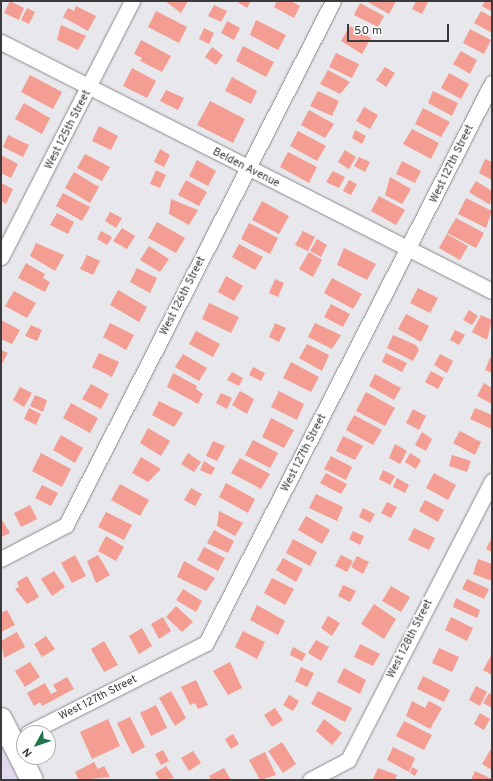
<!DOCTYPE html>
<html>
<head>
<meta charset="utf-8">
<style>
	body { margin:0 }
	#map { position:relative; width:493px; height:781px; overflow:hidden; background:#e7e7ec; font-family:Overpass,sans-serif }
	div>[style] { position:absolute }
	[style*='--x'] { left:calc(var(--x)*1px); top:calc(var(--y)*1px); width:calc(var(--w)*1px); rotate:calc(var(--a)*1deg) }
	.industrial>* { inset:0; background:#e1d9ef }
	.building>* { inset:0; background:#f49d93 }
	.roads { filter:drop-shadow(0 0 1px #89898e) drop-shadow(0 0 1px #89898e) }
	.street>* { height:15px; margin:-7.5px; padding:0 7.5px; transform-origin:7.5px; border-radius:7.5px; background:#fff }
	.secondary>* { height:22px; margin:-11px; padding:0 11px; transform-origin:11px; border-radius:11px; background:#fff }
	span { translate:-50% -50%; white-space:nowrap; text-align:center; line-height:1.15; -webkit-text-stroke:3px #fff; paint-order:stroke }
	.street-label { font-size:11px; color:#3b3b3d }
	.frame { position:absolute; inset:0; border:2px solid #3b3b3d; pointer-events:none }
	.north { position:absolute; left:16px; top:725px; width:40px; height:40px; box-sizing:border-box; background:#fff; border:1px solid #b1b1b1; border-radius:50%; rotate:230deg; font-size:11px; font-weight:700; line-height:16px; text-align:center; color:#3b3b3d }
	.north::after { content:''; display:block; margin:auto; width:14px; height:18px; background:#1d7549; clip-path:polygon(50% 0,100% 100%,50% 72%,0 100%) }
	.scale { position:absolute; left:347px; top:24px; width:102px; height:18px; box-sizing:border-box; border:2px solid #3b3b3d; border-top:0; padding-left:5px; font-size:12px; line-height:14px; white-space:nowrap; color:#3b3b3d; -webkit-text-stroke:3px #fff; paint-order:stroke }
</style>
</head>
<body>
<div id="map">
	<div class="industrial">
		<div style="clip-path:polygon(1px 743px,21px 780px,1px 780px)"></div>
	</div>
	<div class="building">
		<div style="clip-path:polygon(10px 1px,24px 8px,19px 20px,4px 13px)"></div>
		<div style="clip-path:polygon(165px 1px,188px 1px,181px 13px)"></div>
		<div style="clip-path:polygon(236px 1px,251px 1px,247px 8px)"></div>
		<div style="clip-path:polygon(277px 1px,291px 1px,300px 6px,294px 18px,274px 7px)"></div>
		<div style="clip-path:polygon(366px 1px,396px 1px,389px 14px)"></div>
		<div style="clip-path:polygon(416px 1px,428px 2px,422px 14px,412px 9px)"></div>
		<div style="clip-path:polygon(485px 1px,492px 1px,492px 12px,482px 6px)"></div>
		<div style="clip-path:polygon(360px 3px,384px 16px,378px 27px,354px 15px)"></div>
		<div style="clip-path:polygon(214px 5px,227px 11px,221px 22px,208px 16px)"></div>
		<div style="clip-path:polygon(76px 6px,96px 16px,88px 31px,63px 17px,68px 8px,74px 11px)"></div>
		<div style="clip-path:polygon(27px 8px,35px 12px,29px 24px,21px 20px)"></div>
		<div style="clip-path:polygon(156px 11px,187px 27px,179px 43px,148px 27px)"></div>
		<div style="clip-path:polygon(481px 11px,492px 17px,492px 33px,474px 23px)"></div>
		<div style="clip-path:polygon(256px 20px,286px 35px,278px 50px,250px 35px)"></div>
		<div style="clip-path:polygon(227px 21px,240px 28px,234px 40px,221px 33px)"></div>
		<div style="clip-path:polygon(61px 25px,86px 36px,78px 50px,57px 40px)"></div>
		<div style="clip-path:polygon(350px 26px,371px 38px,362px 54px,341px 41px)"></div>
		<div style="clip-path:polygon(204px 28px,214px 33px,209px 44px,199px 39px)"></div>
		<div style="clip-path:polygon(470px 29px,491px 40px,484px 54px,463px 43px)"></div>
		<div style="clip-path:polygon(141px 40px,171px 56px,162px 72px,140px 61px,142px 58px,134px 54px)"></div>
		<div style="clip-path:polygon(243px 46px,274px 62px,266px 77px,236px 61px)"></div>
		<div style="clip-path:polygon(212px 47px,223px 55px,216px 65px,205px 57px)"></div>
		<div style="clip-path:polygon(461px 51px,477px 60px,470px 74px,453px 64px)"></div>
		<div style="clip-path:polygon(336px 53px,359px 64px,352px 78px,329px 67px)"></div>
		<div style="clip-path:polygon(385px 67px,395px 73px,386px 87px,376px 80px)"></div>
		<div style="clip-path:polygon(132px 68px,156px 81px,147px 98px,123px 86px)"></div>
		<div style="clip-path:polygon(328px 70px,350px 82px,340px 94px,320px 84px)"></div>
		<div style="clip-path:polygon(449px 73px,469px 84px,461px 99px,441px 88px)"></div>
		<div style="clip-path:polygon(30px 75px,62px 92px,53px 109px,21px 92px)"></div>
		<div style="clip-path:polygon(232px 77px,257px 91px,251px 104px,225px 91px)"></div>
		<div style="clip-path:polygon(166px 90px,184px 98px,178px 110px,160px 101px)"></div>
		<div style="clip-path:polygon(318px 91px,339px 101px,332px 116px,310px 106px)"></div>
		<div style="clip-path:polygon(433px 91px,458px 103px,452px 116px,428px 103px)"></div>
		<div style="clip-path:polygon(210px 101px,245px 119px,233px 143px,197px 125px)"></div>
		<div style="clip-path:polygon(24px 103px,50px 118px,42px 134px,15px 119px)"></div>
		<div style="clip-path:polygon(364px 107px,378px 115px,370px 129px,356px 121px)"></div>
		<div style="clip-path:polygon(423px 108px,450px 122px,441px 137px,415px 124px)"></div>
		<div style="clip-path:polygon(309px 110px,334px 124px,325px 138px,301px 125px)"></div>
		<div style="clip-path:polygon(99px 126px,118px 136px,111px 150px,92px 141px)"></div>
		<div style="clip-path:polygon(412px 129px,439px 143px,431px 159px,403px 144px)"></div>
		<div style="clip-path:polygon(355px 130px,366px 136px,362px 144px,352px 138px)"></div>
		<div style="clip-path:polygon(298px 131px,326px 146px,317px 161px,290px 146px)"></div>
		<div style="clip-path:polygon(8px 135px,29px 145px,23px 157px,3px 147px)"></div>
		<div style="clip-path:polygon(160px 149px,170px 155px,164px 167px,154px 162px)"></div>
		<div style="clip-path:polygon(345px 150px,356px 157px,349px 169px,338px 162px)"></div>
		<div style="clip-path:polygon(288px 152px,317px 167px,309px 183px,280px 167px)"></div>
		<div style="clip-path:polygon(85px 154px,110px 167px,102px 181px,77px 168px)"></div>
		<div style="clip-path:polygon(1px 155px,18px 164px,11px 178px,1px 173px)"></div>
		<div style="clip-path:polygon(359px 157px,370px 162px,365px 172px,354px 166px)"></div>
		<div style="clip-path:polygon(485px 159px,492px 162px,492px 180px,479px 173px)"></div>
		<div style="clip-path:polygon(197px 160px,216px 171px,208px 186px,189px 176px)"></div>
		<div style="clip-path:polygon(402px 161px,421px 171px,415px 183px,396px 174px)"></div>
		<div style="clip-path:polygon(156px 170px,166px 175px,160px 188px,150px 184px)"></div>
		<div style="clip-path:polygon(333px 171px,345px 177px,339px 188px,326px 182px)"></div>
		<div style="clip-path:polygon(74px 172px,99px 187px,90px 203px,65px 188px)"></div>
		<div style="clip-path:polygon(390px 177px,411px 189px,402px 204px,385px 195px)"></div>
		<div style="clip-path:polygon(186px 180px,207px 192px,199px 206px,178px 195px)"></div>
		<div style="clip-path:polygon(349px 180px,357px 184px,351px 195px,343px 191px)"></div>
		<div style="clip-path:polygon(476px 181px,492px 191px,490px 205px,469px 192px)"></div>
		<div style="clip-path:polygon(1px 183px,13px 189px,6px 204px,1px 201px)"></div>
		<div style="clip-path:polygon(63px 193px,90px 207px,82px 221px,56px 206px)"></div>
		<div style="clip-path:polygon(379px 196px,405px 210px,396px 225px,371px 211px)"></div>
		<div style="clip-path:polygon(466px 198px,492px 211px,486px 228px,458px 214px)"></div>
		<div style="clip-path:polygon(171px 199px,198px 210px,189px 225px,169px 214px)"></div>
		<div style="clip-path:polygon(262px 201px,289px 216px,279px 234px,252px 220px)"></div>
		<div style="clip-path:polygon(110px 212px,122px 218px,116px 228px,105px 221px)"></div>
		<div style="clip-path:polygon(57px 213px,74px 222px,68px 234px,50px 225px)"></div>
		<div style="clip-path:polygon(456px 218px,484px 233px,476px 248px,447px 233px)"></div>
		<div style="clip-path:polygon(157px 222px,185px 238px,176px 253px,148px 238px)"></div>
		<div style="clip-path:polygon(249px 223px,278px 238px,270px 254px,241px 239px)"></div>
		<div style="clip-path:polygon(122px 228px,135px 236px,127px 249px,113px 241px)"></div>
		<div style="clip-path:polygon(101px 231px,112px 237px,107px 245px,97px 239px)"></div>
		<div style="clip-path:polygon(303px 231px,315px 237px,308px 251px,295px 245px)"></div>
		<div style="clip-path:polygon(447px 234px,468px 246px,460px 260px,439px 248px)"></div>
		<div style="clip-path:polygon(317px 239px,327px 245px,321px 257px,310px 251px)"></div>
		<div style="clip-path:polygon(36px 243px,64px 255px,55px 271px,30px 256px)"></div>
		<div style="clip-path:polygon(239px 244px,263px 257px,255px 270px,232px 257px)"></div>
		<div style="clip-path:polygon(149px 246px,169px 259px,160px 272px,140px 260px)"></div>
		<div style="clip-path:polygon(344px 248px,376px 264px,367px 280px,337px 265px)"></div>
		<div style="clip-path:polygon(309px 252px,322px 260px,313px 277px,299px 269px)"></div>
		<div style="clip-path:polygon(87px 255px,100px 261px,93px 275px,80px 269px)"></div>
		<div style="clip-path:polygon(26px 263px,45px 274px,43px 278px,50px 282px,45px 292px,18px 278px)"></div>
		<div style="clip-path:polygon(137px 268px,157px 278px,150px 293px,130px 282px)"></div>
		<div style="clip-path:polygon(226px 276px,243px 286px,234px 301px,218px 292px)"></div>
		<div style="clip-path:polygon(332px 278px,362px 294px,353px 309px,324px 293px)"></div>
		<div style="clip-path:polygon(275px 279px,284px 283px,278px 297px,269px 293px)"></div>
		<div style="clip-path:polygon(418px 288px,438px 298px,430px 313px,410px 303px)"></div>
		<div style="clip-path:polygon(118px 290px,147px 307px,139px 322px,110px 305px)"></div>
		<div style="clip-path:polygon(14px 291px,36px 303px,27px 318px,5px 306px)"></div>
		<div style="clip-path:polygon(209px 303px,239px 317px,231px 333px,202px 319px)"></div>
		<div style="clip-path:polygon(331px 304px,350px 314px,343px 327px,324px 317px)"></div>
		<div style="clip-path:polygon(469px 310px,478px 316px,472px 325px,463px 320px)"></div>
		<div style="clip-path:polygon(406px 314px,429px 326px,421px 342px,398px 329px)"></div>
		<div style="clip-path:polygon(481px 315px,492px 320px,487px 340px,472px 332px)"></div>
		<div style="clip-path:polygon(1px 320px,20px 330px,12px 344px,1px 339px)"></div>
		<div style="clip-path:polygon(110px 323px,134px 335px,126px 350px,103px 337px)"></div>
		<div style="clip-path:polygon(275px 323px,286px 328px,279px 342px,269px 337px)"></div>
		<div style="clip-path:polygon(315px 323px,341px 335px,332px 349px,308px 337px)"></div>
		<div style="clip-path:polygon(31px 325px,42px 330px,37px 341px,25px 336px)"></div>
		<div style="clip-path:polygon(455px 330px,465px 335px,459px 345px,450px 340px)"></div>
		<div style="clip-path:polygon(196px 331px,220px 344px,213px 357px,189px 344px)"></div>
		<div style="clip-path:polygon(393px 335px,416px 345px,419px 350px,413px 361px,387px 348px)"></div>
		<div style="clip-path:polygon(307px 344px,329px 355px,322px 371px,299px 358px)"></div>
		<div style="clip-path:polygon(1px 350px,8px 353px,1px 365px)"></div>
		<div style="clip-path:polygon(99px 353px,119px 362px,112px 377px,92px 367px)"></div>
		<div style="clip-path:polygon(386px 353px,407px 363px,402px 372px,382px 362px)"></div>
		<div style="clip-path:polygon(183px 354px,207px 368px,199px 381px,175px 367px)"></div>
		<div style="clip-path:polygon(440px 354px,453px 361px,447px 373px,434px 365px)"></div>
		<div style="clip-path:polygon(490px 358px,492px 359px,492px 373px,485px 370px)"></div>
		<div style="clip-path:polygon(291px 362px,319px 377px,311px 392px,283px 378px)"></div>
		<div style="clip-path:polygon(253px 367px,265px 373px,261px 381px,249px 375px)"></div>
		<div style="clip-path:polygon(431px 371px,444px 378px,438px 389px,425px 382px)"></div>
		<div style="clip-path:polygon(232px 372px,243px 378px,239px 386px,227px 380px)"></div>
		<div style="clip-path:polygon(173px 373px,197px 386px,196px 389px,203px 394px,198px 404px,167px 387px)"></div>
		<div style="clip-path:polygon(375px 374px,401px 388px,394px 400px,369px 386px)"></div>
		<div style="clip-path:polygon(484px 383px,492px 388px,492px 404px,477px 396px)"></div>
		<div style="clip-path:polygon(91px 384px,109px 394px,101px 409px,82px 399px)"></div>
		<div style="clip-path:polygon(20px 387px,32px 393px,24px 407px,13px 400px)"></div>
		<div style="clip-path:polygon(240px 391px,254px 399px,247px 414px,232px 405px)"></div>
		<div style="clip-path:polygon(279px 391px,304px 404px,297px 420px,271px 407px)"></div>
		<div style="clip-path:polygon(366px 392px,395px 408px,385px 426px,356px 411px)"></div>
		<div style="clip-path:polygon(221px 393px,232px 398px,227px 409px,216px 403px)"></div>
		<div style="clip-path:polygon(35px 395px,47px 400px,43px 412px,30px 406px)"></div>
		<div style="clip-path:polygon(159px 401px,183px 413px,174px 427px,152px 415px)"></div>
		<div style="clip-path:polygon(71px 403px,98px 418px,90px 433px,63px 418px)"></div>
		<div style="clip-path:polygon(29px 408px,41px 414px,36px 425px,24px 419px)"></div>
		<div style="clip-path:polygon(475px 408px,492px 415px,492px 429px,470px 419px)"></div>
		<div style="clip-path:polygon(413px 409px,426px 416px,419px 430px,406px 423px)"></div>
		<div style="clip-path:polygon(354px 415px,382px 430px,373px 445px,346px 430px)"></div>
		<div style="clip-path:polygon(271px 418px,294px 430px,284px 448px,262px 437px)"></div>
		<div style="clip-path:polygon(148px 428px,170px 441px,161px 456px,140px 443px)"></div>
		<div style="clip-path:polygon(460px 431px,481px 442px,475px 455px,453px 443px)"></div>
		<div style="clip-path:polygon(422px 432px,432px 439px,426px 451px,415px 445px)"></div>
		<div style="clip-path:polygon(61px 435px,83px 448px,75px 463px,53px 450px)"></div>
		<div style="clip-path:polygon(343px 436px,363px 446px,355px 460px,336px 451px)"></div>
		<div style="clip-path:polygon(253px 440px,278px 453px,270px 468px,245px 455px)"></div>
		<div style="clip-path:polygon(213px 441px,225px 446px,217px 461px,206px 456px)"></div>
		<div style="clip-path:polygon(395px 444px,407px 451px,400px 464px,389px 458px)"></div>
		<div style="clip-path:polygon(41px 453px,71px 469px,62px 487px,32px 471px)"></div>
		<div style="clip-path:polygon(188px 453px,201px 462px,194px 472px,181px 464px)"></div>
		<div style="clip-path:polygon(410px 453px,421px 460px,416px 469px,405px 462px)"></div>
		<div style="clip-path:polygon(452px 455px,471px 461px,467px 472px,449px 466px)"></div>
		<div style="clip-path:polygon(331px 456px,352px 467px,346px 480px,324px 469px)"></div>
		<div style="clip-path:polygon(141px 457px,161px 469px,148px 482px,132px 473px)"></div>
		<div style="clip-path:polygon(240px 458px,270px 474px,261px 489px,231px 473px)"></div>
		<div style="clip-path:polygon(204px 461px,215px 468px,211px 475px,200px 470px)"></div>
		<div style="clip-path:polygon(383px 470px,395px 476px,390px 485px,379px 479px)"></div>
		<div style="clip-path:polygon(326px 473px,347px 484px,341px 494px,320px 483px)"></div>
		<div style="clip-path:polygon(434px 473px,456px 485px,448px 500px,426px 488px)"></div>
		<div style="clip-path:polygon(397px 478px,409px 485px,405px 493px,393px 487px)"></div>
		<div style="clip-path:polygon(226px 483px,255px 499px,248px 513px,219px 497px)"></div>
		<div style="clip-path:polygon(120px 484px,149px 500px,140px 516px,111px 500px)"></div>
		<div style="clip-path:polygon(42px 485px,58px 493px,51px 506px,35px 498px)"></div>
		<div style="clip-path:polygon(191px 488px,202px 494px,195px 506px,184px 500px)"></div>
		<div style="clip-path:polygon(316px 494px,343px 507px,337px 521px,309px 508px)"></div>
		<div style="clip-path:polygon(425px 500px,444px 510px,438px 522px,419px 511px)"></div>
		<div style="clip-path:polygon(387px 502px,397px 507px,391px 518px,381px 513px)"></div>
		<div style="clip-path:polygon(30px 505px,37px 519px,21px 527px,14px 513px)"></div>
		<div style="clip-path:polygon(363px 508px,375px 514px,370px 523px,359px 517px)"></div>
		<div style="clip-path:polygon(219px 511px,243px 523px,235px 536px,217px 526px)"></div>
		<div style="clip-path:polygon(106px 512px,132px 525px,124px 540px,98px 527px)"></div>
		<div style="clip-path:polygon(306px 516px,330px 530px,322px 544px,298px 530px)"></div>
		<div style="clip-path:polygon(2px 520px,10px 533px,1px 537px,1px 521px)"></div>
		<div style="clip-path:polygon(414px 528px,435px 538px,429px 550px,408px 540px)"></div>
		<div style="clip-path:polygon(214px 530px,234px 541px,228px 553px,207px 543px)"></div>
		<div style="clip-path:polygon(353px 531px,364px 536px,360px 545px,349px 539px)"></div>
		<div style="clip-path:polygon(106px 536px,124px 547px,116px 561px,98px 551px)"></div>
		<div style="clip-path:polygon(492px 537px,492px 552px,486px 549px)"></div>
		<div style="clip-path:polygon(293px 539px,317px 552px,310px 566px,286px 553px)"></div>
		<div style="clip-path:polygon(204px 547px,225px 558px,218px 571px,197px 560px)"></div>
		<div style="clip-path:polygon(75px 555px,86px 576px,72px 583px,61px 563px)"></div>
		<div style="clip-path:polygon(98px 555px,110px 575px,96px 583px,87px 561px)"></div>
		<div style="clip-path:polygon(341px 555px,353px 561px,347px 572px,335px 566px)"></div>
		<div style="clip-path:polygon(357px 556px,369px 562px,363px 574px,351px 567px)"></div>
		<div style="clip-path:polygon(283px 558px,303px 569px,296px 582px,276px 570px)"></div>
		<div style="clip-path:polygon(478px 559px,492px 564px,492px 581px,473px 574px)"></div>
		<div style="clip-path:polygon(184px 561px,215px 578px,206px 591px,177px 577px)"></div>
		<div style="clip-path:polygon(54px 571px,65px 587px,52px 596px,41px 579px)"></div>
		<div style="clip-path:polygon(27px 576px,39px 597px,27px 604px,15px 589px,19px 587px,17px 582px)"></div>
		<div style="clip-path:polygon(272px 578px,294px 589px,285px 605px,264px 593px)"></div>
		<div style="clip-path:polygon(467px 579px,489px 589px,484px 599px,462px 589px)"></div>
		<div style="clip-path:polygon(343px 585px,356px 591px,350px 602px,338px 596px)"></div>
		<div style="clip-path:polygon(391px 586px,410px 597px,401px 612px,382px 601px)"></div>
		<div style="clip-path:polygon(183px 589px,202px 601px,196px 612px,176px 600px)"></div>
		<div style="clip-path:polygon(456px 598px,480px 610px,477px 618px,453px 607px)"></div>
		<div style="clip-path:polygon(374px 604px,396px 619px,384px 639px,361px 624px)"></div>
		<div style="clip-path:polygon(257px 605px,285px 621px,278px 635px,250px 620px)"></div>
		<div style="clip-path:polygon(176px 606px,193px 622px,182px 632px,166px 617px)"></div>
		<div style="clip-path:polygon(7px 610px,15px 625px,1px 632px,1px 613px)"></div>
		<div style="clip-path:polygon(328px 616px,340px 623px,332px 636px,321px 628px)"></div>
		<div style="clip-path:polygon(163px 617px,171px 631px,159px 639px,151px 624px)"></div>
		<div style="clip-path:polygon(451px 617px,473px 628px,467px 641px,445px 630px)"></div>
		<div style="clip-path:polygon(142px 628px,152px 646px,139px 654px,129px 636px)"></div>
		<div style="clip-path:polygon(243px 631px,265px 642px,257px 659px,235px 647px)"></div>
		<div style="clip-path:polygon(17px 632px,25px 647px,4px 658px,1px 641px)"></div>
		<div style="clip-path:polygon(46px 636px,55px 649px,42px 657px,34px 644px)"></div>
		<div style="clip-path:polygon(316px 640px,329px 647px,321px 661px,308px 653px)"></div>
		<div style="clip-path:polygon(104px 641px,118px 665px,104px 672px,91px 649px)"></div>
		<div style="clip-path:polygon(360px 644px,380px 654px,373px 666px,354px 657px)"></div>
		<div style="clip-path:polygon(293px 647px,306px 654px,302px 661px,290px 655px)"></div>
		<div style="clip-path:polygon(439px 648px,459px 657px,452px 672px,432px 663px)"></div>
		<div style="clip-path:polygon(492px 654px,492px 675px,483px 670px)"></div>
		<div style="clip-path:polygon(30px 662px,40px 677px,25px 687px,15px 671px)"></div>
		<div style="clip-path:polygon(230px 662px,242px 688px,228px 695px,213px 671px)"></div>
		<div style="clip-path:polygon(301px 667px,314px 673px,307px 687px,295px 681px)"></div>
		<div style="clip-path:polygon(344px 668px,366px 680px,360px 694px,337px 682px)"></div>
		<div style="clip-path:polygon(423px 676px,450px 690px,444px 702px,417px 689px)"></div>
		<div style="clip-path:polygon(67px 677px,74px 689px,42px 706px,40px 702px,34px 706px,27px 693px,45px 683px,51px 694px,57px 691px,53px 685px)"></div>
		<div style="clip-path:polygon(196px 680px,208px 705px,198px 709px,195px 703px,190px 705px,181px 687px)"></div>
		<div style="clip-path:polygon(476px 686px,487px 692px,480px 706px,469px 700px)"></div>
		<div style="clip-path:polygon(171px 691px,186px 718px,175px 726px,159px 698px)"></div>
		<div style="clip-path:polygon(318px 691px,352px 708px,345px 722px,311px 704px)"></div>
		<div style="clip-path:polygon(489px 693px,492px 695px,492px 708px,483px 703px)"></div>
		<div style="clip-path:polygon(289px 695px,299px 701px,293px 711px,283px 705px)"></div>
		<div style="clip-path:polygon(412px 701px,425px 708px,429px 701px,442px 708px,430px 729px,406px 716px)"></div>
		<div style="clip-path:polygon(156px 705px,167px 728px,151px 736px,140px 713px)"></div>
		<div style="clip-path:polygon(275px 708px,283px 720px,272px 727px,264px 715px)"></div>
		<div style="clip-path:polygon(480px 713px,490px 719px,484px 730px,474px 724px)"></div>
		<div style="clip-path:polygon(130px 717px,145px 747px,132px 754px,117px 723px)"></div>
		<div style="clip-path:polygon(108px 719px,120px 746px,92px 759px,80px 732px)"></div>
		<div style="clip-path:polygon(324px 719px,342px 733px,332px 745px,316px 731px)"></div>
		<div style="clip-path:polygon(404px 721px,432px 735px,424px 750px,396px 736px)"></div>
		<div style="clip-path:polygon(233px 734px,239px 744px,231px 749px,225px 739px)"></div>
		<div style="clip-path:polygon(282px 742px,296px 764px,283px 773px,268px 751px)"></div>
		<div style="clip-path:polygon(393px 747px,415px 758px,409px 772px,387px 760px)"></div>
		<div style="clip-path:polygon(492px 747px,492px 770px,482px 764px)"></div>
		<div style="clip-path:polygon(163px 750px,169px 761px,161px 765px,155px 754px)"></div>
		<div style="clip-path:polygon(193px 751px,201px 763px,189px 771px,181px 758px)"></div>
		<div style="clip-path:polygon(265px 752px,276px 775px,260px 780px,249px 760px)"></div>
		<div style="clip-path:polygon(94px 762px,98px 769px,104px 766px,110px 777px,79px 780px,75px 772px)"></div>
		<div style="clip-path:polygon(166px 766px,174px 778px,160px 780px,155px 773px)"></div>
		<div style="clip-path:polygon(412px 767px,418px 770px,415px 776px,410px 773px)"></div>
		<div style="clip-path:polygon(224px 768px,231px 780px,211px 780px,209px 776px)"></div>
		<div style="clip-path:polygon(378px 768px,397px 775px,395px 780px,373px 779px)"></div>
		<div style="clip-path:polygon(475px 771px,492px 779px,492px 780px,471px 780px)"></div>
	</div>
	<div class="roads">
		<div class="street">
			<div style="--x:1;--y:42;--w:551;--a:26.89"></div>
			<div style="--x:1;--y:257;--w:288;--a:-62.9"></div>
			<div style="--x:1;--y:559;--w:73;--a:-27.6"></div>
			<div style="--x:66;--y:525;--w:588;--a:-63"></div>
			<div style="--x:28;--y:733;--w:199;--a:-26.8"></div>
			<div style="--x:206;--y:643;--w:629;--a:-62.95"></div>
			<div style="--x:310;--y:780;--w:43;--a:-27.8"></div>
			<div style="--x:348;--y:760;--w:314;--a:-62.7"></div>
		</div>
		<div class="secondary">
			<div style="--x:1;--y:719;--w:68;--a:63.1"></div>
		</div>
	</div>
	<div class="street-label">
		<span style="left:68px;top:130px;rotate:-63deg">West 125th Street</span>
		<span style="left:452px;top:164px;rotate:-64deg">West 127th Street</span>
		<span style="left:246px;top:168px;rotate:27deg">Belden Avenue</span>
		<span style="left:183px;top:296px;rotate:-63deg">West 126th Street</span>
		<span style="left:304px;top:453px;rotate:-63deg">West 127th Street</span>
		<span style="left:410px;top:639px;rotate:-63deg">West 128th Street</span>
		<span style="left:98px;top:698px;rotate:-27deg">West 127th Street</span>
	</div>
	<div class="frame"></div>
	<div class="north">N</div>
	<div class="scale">50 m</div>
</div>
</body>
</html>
